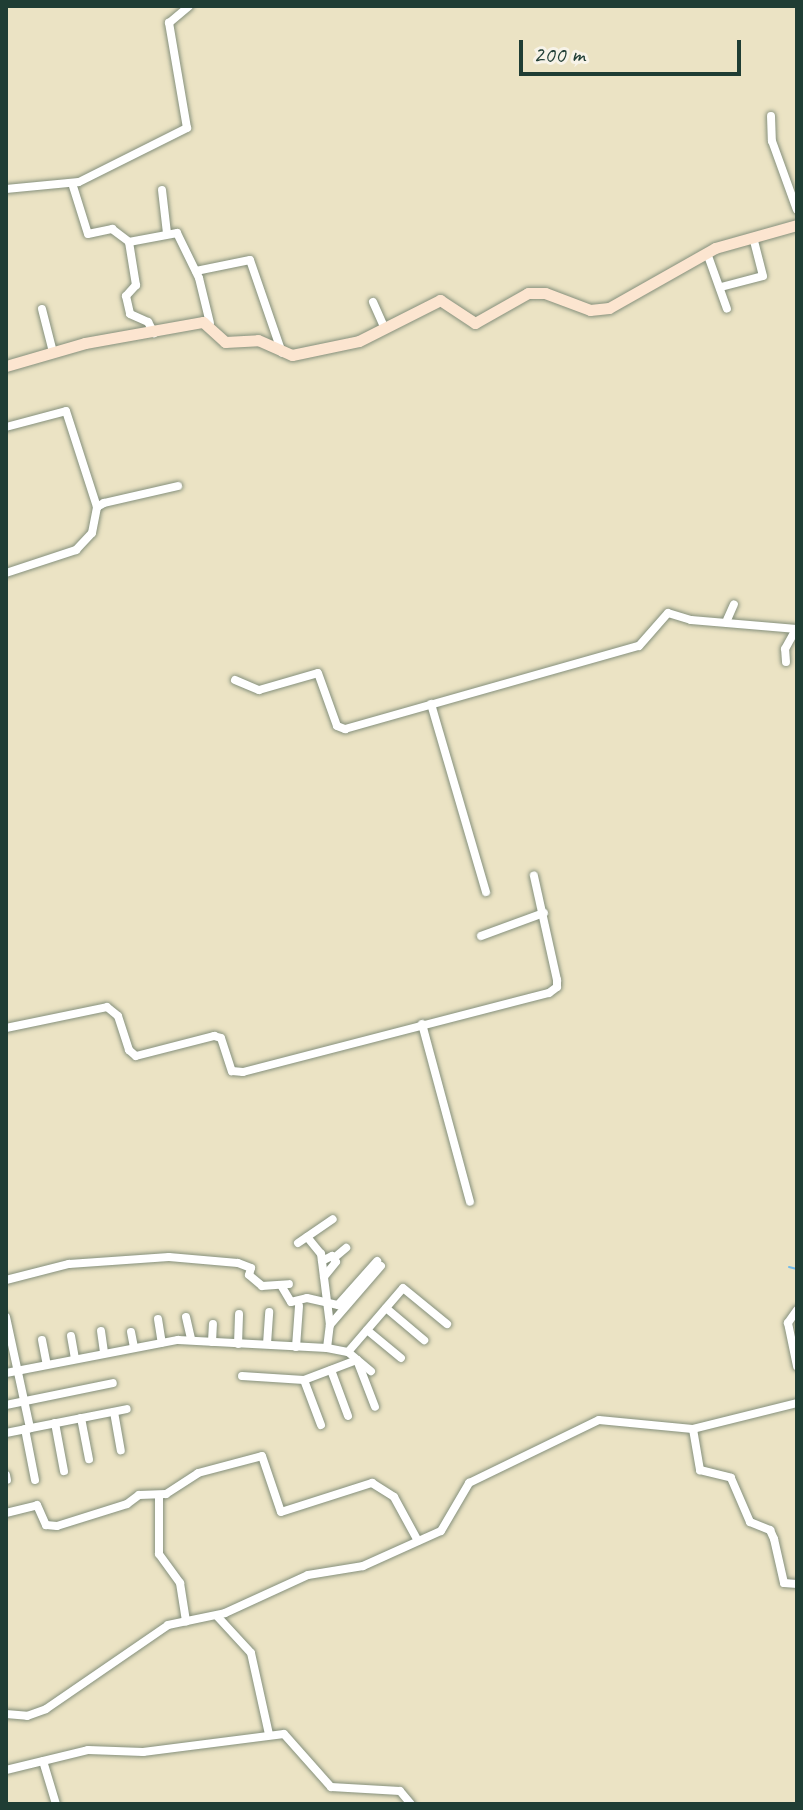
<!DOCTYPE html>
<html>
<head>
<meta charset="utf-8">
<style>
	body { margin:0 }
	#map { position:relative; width:803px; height:1810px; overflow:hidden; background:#ebe3c4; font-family:Caveat,sans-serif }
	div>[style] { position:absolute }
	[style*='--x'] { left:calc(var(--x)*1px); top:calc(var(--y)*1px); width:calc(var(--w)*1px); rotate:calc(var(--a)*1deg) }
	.stream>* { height:2px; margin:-1px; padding:0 1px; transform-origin:1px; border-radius:1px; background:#73bceb }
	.roads { filter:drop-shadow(0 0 2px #85907c) drop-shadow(0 0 2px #85907c) }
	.street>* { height:8px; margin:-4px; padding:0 4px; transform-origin:4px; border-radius:4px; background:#fff }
	.secondary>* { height:11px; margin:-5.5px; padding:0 5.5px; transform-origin:5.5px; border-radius:5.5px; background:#fce5d0 }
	span { translate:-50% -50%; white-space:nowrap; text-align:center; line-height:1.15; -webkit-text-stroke:6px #f7f3e8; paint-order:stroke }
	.frame { position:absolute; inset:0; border:8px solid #1f3d34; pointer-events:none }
	.scale { position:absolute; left:519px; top:40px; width:222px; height:36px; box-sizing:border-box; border:4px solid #1f3d34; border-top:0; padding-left:10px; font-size:24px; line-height:28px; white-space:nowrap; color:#1f3d34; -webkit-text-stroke:6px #f7f3e8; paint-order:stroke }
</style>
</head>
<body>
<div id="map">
	<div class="stream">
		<div style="--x:789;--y:1267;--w:8;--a:14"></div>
	</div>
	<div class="roads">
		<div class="street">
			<div style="--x:771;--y:116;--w:25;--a:88"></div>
			<div style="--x:772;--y:141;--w:73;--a:70.1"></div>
			<div style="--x:72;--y:183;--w:53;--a:72.6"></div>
			<div style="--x:88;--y:234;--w:25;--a:-12"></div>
			<div style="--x:112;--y:229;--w:21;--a:37"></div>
			<div style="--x:129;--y:242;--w:49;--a:-10.6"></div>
			<div style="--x:177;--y:233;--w:50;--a:63.9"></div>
			<div style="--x:199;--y:278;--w:46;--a:76.3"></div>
			<div style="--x:6;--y:189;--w:73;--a:-5.5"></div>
			<div style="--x:79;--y:182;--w:121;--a:-26.6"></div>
			<div style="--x:187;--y:128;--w:107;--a:-99.7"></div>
			<div style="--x:169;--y:23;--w:26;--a:-40"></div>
			<div style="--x:162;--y:190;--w:43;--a:83.4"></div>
			<div style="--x:129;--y:242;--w:44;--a:80.8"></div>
			<div style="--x:136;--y:285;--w:15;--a:132"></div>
			<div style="--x:126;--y:296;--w:18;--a:77"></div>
			<div style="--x:130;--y:314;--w:20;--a:24"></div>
			<div style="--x:148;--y:322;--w:13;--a:61"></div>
			<div style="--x:707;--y:253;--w:59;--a:70.3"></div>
			<div style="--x:196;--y:271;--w:55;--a:-11.5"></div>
			<div style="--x:250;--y:260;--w:98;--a:71"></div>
			<div style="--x:721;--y:287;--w:43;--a:-14.7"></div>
			<div style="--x:763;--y:276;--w:40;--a:-104.4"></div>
			<div style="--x:373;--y:302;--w:27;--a:66"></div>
			<div style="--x:42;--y:309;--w:44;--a:75.7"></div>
			<div style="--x:6;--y:427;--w:62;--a:-14.9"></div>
			<div style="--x:66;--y:411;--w:101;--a:72.1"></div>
			<div style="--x:6;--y:573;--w:74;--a:-18.2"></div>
			<div style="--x:76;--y:550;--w:23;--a:-47"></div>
			<div style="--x:92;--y:533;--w:26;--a:-79"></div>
			<div style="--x:97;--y:507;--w:8;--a:-30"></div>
			<div style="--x:104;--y:503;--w:76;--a:-12.9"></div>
			<div style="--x:727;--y:620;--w:17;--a:-66"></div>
			<div style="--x:786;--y:662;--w:13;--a:-94"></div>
			<div style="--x:785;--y:649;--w:23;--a:-61"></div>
			<div style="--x:235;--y:680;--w:26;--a:23"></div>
			<div style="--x:259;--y:690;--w:61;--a:-16.1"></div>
			<div style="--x:318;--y:673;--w:56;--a:70.3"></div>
			<div style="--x:337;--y:726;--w:9;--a:21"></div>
			<div style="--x:345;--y:729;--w:305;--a:-15.8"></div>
			<div style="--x:639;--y:646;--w:44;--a:-48.7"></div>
			<div style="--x:668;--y:613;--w:24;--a:17"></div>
			<div style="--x:691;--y:620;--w:106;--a:4.9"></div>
			<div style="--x:431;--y:704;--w:196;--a:73.7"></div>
			<div style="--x:481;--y:936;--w:67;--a:-20.1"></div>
			<div style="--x:422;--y:1024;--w:184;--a:74.9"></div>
			<div style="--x:6;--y:1028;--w:103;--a:-11.7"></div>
			<div style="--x:107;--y:1007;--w:14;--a:39"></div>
			<div style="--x:118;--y:1016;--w:36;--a:72"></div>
			<div style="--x:129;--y:1050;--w:9;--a:41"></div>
			<div style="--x:136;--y:1056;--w:81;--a:-14.4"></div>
			<div style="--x:214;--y:1036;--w:7;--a:16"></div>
			<div style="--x:221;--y:1038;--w:35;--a:72"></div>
			<div style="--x:232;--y:1071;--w:11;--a:5"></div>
			<div style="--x:243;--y:1072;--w:316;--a:-14.5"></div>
			<div style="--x:549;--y:993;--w:10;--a:-37"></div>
			<div style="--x:557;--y:987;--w:7;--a:-90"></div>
			<div style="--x:557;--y:980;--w:107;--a:-102.5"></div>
			<div style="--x:298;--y:1243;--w:42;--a:-34.4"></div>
			<div style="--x:334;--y:1258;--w:16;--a:-40"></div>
			<div style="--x:322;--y:1261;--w:11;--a:-27"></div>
			<div style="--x:332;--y:1256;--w:7;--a:56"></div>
			<div style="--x:336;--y:1262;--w:19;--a:129"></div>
			<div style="--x:6;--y:1280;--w:65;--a:-14.3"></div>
			<div style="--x:69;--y:1264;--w:100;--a:-4"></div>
			<div style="--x:169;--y:1257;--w:69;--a:5"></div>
			<div style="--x:238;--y:1263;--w:14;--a:21"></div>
			<div style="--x:251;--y:1268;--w:7;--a:106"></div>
			<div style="--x:249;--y:1275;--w:17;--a:40"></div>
			<div style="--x:262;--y:1286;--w:27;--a:-4"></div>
			<div style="--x:282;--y:1287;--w:17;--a:59"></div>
			<div style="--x:291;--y:1302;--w:16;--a:-14"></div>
			<div style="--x:307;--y:1298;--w:32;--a:13"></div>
			<div style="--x:338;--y:1305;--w:59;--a:-48.4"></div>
			<div style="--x:386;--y:1308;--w:50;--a:40.1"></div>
			<div style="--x:797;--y:1310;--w:16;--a:125"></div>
			<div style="--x:788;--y:1323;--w:44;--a:78.2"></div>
			<div style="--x:6;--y:1317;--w:114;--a:77.8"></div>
			<div style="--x:186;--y:1317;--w:23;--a:77"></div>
			<div style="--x:158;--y:1319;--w:24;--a:81"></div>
			<div style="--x:330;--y:1325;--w:78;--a:-49.2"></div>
			<div style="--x:367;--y:1330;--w:44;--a:39.5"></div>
			<div style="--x:101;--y:1331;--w:22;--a:82"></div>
			<div style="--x:131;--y:1332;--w:15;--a:79"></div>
			<div style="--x:71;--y:1336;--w:23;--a:80"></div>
			<div style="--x:42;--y:1340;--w:25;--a:79"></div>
			<div style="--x:212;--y:1342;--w:18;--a:-87"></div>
			<div style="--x:238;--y:1344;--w:30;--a:-88"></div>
			<div style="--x:267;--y:1344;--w:32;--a:-86"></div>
			<div style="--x:296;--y:1347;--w:41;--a:-85.8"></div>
			<div style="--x:327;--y:1348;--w:21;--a:11"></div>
			<div style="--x:348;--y:1352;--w:30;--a:40"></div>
			<div style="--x:348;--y:1352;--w:84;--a:-49.3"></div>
			<div style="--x:403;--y:1288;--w:57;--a:39.3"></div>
			<div style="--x:357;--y:1360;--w:50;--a:69"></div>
			<div style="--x:331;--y:1370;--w:49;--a:69.7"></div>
			<div style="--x:6;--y:1373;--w:175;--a:-10.9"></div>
			<div style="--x:178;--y:1340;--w:149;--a:3.1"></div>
			<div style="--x:327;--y:1348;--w:23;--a:-83"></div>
			<div style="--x:330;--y:1325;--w:72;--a:-97.2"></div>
			<div style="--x:321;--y:1254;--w:22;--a:-129"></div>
			<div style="--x:242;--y:1376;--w:62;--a:3.7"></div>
			<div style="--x:6;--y:1405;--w:109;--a:-11.6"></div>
			<div style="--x:114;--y:1412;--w:39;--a:80"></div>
			<div style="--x:81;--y:1418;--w:42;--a:79"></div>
			<div style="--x:55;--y:1423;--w:49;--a:79.4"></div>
			<div style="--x:321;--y:1425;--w:48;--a:-110.7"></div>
			<div style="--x:304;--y:1380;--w:57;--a:-20.7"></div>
			<div style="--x:25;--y:1429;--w:52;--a:78.9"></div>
			<div style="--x:693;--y:1429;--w:42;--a:80.3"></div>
			<div style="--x:700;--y:1470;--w:32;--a:14"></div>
			<div style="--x:731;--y:1478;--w:48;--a:66.6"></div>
			<div style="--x:750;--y:1522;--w:22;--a:22"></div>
			<div style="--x:770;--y:1530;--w:10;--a:66"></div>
			<div style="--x:774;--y:1539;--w:45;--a:77.2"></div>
			<div style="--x:784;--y:1583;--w:13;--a:4"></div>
			<div style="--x:6;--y:1433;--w:123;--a:-11.2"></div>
			<div style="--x:6;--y:1475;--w:5;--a:79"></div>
			<div style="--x:159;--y:1495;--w:59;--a:90"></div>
			<div style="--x:159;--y:1554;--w:36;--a:54"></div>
			<div style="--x:180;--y:1583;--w:39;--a:81"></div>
			<div style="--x:6;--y:1513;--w:32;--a:-14"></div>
			<div style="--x:37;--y:1505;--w:22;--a:66"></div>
			<div style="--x:46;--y:1525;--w:11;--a:5"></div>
			<div style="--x:57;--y:1526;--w:73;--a:-17.4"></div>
			<div style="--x:127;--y:1504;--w:15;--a:-37"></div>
			<div style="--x:139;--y:1495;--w:27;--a:-2"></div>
			<div style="--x:166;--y:1494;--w:38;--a:-33"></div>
			<div style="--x:198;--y:1473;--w:66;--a:-14.9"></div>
			<div style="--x:262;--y:1456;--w:59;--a:71.3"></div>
			<div style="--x:281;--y:1512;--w:96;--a:-17.7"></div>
			<div style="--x:372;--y:1483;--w:26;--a:32"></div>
			<div style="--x:394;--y:1497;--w:50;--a:61.4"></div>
			<div style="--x:217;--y:1616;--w:50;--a:47.4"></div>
			<div style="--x:251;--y:1653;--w:83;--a:77.5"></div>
			<div style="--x:6;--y:1714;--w:21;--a:5"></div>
			<div style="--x:27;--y:1716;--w:20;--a:-20"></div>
			<div style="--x:46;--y:1709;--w:148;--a:-34.5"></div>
			<div style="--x:168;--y:1625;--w:58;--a:-11.9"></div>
			<div style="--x:225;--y:1613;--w:91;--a:-24.6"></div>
			<div style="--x:308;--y:1575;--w:56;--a:-9.3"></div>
			<div style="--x:363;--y:1566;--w:85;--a:-24.2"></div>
			<div style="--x:441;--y:1531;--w:56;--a:-59.7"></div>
			<div style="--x:469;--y:1483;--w:144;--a:-25.9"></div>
			<div style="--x:599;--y:1420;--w:94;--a:5.5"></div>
			<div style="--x:693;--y:1429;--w:107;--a:-14"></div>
			<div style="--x:43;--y:1761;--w:45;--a:73.2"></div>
			<div style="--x:6;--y:1770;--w:84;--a:-13.7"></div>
			<div style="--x:88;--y:1750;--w:55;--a:2.1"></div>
			<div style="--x:143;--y:1752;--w:142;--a:-7.3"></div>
			<div style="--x:284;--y:1734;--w:71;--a:48.4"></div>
			<div style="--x:331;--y:1787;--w:69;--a:3.3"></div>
			<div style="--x:400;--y:1791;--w:17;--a:50"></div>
		</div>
		<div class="secondary">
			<div style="--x:6;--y:366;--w:82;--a:-16.2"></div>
			<div style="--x:85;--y:343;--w:120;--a:-10.1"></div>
			<div style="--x:203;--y:322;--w:30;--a:42"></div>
			<div style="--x:225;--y:342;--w:33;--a:-3"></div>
			<div style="--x:258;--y:340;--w:37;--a:24"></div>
			<div style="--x:292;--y:355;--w:68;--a:-11.8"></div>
			<div style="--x:359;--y:341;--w:91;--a:-26.8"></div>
			<div style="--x:440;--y:300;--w:42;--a:33.3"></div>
			<div style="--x:475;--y:323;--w:61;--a:-29.5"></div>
			<div style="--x:528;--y:293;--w:17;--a:0"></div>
			<div style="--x:545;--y:293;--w:48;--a:20.7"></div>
			<div style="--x:590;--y:310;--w:19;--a:-6"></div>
			<div style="--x:609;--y:308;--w:122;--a:-29.5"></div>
			<div style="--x:715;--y:248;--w:85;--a:-15.7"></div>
		</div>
	</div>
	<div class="frame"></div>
	<div class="scale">200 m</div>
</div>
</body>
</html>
